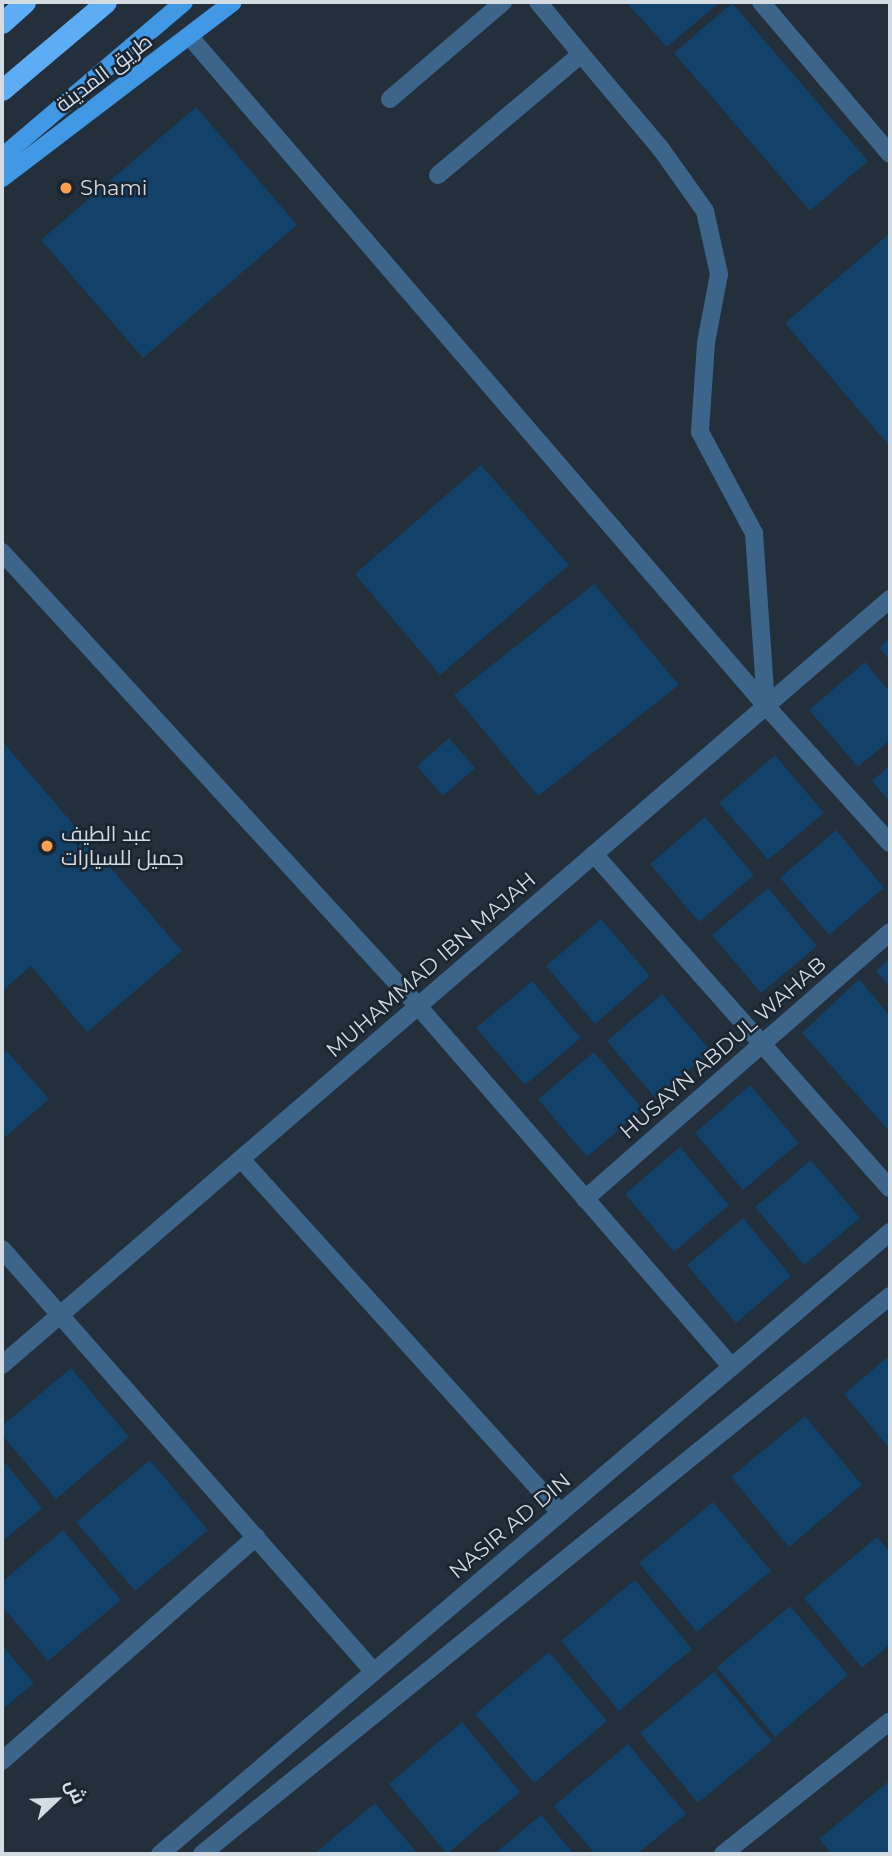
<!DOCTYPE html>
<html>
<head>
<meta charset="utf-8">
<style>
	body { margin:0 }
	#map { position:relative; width:892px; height:1856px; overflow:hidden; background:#232f3b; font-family:Montserrat,Cairo,sans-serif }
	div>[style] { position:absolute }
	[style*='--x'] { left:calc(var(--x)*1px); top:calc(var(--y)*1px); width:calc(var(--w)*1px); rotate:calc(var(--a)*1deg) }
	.building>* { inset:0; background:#124169 }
	.minor>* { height:18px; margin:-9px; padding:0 9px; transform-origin:9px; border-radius:9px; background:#3d6489 }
	.primary>* { height:18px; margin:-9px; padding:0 9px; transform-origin:9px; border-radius:9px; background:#4198e4 }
	.motorway>* { height:21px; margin:-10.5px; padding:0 10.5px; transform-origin:10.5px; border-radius:10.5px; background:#5dadf5 }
	.dots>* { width:19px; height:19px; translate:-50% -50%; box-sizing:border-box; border:4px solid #192530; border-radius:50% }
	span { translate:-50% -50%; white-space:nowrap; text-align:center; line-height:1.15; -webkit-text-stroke:5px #192530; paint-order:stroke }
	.street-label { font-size:21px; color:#d3dbe3 }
	.poi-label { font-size:21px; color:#d3dbe3 }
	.left { translate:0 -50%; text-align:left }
	.frame { position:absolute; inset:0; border:4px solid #d3dbe3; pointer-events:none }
	.north { position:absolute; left:21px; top:1765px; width:70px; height:70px; -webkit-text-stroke:5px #192530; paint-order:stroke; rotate:67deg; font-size:19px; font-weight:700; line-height:28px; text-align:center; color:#d3dbe3 }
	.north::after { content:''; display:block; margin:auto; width:24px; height:32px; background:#d3dbe3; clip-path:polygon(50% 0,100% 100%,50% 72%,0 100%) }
</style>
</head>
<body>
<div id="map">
	<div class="building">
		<div style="clip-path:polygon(626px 2px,720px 2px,667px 47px)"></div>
		<div style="clip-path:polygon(732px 3px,868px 161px,810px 211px,674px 53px)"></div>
		<div style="clip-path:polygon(196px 107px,297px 225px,143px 358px,41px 240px)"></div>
		<div style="clip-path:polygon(890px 233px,890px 447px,785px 323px)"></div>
		<div style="clip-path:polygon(481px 465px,569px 565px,440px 675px,355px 574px)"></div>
		<div style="clip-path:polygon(594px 584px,679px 685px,538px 796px,454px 695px)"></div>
		<div style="clip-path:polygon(890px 638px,890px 661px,879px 648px)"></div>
		<div style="clip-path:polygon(865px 662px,890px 692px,890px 740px,858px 767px,809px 710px)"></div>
		<div style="clip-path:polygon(449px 738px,475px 768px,443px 796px,417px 766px)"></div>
		<div style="clip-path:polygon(2px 741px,182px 951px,87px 1032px,31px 966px,2px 991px)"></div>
		<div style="clip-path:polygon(775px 755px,824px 813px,768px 860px,719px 803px)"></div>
		<div style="clip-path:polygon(890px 765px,890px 802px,872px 781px)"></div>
		<div style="clip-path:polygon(705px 817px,754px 875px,699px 922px,650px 864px)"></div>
		<div style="clip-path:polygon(836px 830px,884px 888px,829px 935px,780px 878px)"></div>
		<div style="clip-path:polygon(768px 888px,817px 946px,761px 993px,712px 935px)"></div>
		<div style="clip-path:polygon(601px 919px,650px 976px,595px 1024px,546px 966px)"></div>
		<div style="clip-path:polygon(890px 958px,890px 987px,876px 971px)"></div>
		<div style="clip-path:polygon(859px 979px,890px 1016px,890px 1132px,802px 1033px)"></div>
		<div style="clip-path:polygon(532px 981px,581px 1038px,525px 1085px,476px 1028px)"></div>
		<div style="clip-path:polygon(662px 994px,711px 1051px,655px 1098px,607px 1041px)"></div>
		<div style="clip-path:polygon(6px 1050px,49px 1099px,2px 1140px,2px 1054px)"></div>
		<div style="clip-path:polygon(594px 1052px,643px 1109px,587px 1157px,538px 1099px)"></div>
		<div style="clip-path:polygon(750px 1085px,799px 1143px,743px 1190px,695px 1133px)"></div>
		<div style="clip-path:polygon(680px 1147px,729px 1205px,674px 1252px,625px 1194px)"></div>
		<div style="clip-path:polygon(811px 1160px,860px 1218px,804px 1265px,755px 1207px)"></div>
		<div style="clip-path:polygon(743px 1218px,791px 1276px,736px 1323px,687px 1265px)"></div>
		<div style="clip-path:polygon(890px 1355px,890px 1449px,844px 1394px)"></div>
		<div style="clip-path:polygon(71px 1368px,129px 1437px,56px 1499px,2px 1435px,2px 1426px)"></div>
		<div style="clip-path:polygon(805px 1416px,862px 1485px,789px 1547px,731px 1477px)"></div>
		<div style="clip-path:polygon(2px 1459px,42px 1508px,2px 1542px)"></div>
		<div style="clip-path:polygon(150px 1460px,208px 1530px,135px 1591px,76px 1522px)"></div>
		<div style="clip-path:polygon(713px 1502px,771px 1571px,697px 1632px,639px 1563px)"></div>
		<div style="clip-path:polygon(63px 1530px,121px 1600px,48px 1661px,2px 1606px,2px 1582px)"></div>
		<div style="clip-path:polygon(877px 1537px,890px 1552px,890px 1644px,862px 1668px,804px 1598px)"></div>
		<div style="clip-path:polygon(635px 1580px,692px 1649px,619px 1711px,561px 1641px)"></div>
		<div style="clip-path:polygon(790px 1606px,848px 1675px,775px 1737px,717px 1667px)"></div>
		<div style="clip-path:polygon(2px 1645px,34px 1683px,2px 1710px)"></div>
		<div style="clip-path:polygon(549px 1652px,607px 1721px,534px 1783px,475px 1714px)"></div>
		<div style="clip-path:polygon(714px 1672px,772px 1741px,698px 1803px,640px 1733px)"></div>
		<div style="clip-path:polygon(462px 1722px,520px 1792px,447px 1854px,389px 1784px)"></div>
		<div style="clip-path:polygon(628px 1744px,686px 1814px,637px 1854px,595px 1854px,554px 1806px)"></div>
		<div style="clip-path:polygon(890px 1780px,890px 1854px,832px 1854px,819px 1839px)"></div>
		<div style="clip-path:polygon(375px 1803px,418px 1854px,314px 1854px)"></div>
		<div style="clip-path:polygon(541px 1815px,574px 1854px,494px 1854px)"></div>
	</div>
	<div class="minor">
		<div style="--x:538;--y:2;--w:67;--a:50.4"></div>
		<div style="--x:761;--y:2;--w:199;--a:49.7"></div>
		<div style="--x:190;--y:37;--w:883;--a:49.27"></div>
		<div style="--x:766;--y:706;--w:185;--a:47.9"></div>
		<div style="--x:390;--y:99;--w:149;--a:-40.6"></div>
		<div style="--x:438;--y:175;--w:187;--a:-40.2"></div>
		<div style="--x:581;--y:54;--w:124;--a:49.9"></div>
		<div style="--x:661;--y:149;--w:76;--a:54.6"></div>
		<div style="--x:705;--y:211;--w:65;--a:77.5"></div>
		<div style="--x:719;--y:274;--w:70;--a:100.7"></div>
		<div style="--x:706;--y:343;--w:89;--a:93.9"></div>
		<div style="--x:700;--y:432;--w:115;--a:61.9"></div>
		<div style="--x:754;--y:533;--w:173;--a:86"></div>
		<div style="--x:2;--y:552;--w:616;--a:47.5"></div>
		<div style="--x:418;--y:1006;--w:478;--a:49"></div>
		<div style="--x:594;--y:854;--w:446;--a:48.5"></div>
		<div style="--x:241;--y:1159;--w:477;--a:47.9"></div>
		<div style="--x:585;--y:1199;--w:405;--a:-41.2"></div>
		<div style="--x:2;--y:1249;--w:563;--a:48.67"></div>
		<div style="--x:2;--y:1365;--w:1173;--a:-40.78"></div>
		<div style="--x:2;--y:1761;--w:339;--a:-41.4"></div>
		<div style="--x:160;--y:1854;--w:959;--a:-40.43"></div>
		<div style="--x:202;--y:1854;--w:886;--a:-39.04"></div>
		<div style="--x:723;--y:1854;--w:213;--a:-38.5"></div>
	</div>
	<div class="primary">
		<div style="--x:2;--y:157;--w:239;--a:-40.4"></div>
		<div style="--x:2;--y:178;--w:290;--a:-37.3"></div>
	</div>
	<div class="motorway">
		<div style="--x:2;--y:23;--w:31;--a:-42"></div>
		<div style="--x:2;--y:90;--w:136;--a:-40.2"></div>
	</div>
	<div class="dots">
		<div style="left:66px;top:188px;background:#fb9e50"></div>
		<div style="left:47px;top:846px;background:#fb9e50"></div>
	</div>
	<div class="street-label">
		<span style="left:104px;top:73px;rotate:-37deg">طريق المدينة</span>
		<span style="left:431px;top:965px;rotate:-41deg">MUHAMMAD IBN MAJAH</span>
		<span style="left:723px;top:1048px;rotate:-41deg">HUSAYN ABDUL WAHAB</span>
		<span style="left:510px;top:1526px;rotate:-40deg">NASIR AD DIN</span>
	</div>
	<div class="poi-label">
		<span class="left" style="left:80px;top:188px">Shami</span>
		<span class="left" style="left:61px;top:846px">عبد الطيف<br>جميل للسيارات</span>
	</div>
	<div class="frame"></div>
	<div class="north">ش</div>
</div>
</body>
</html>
